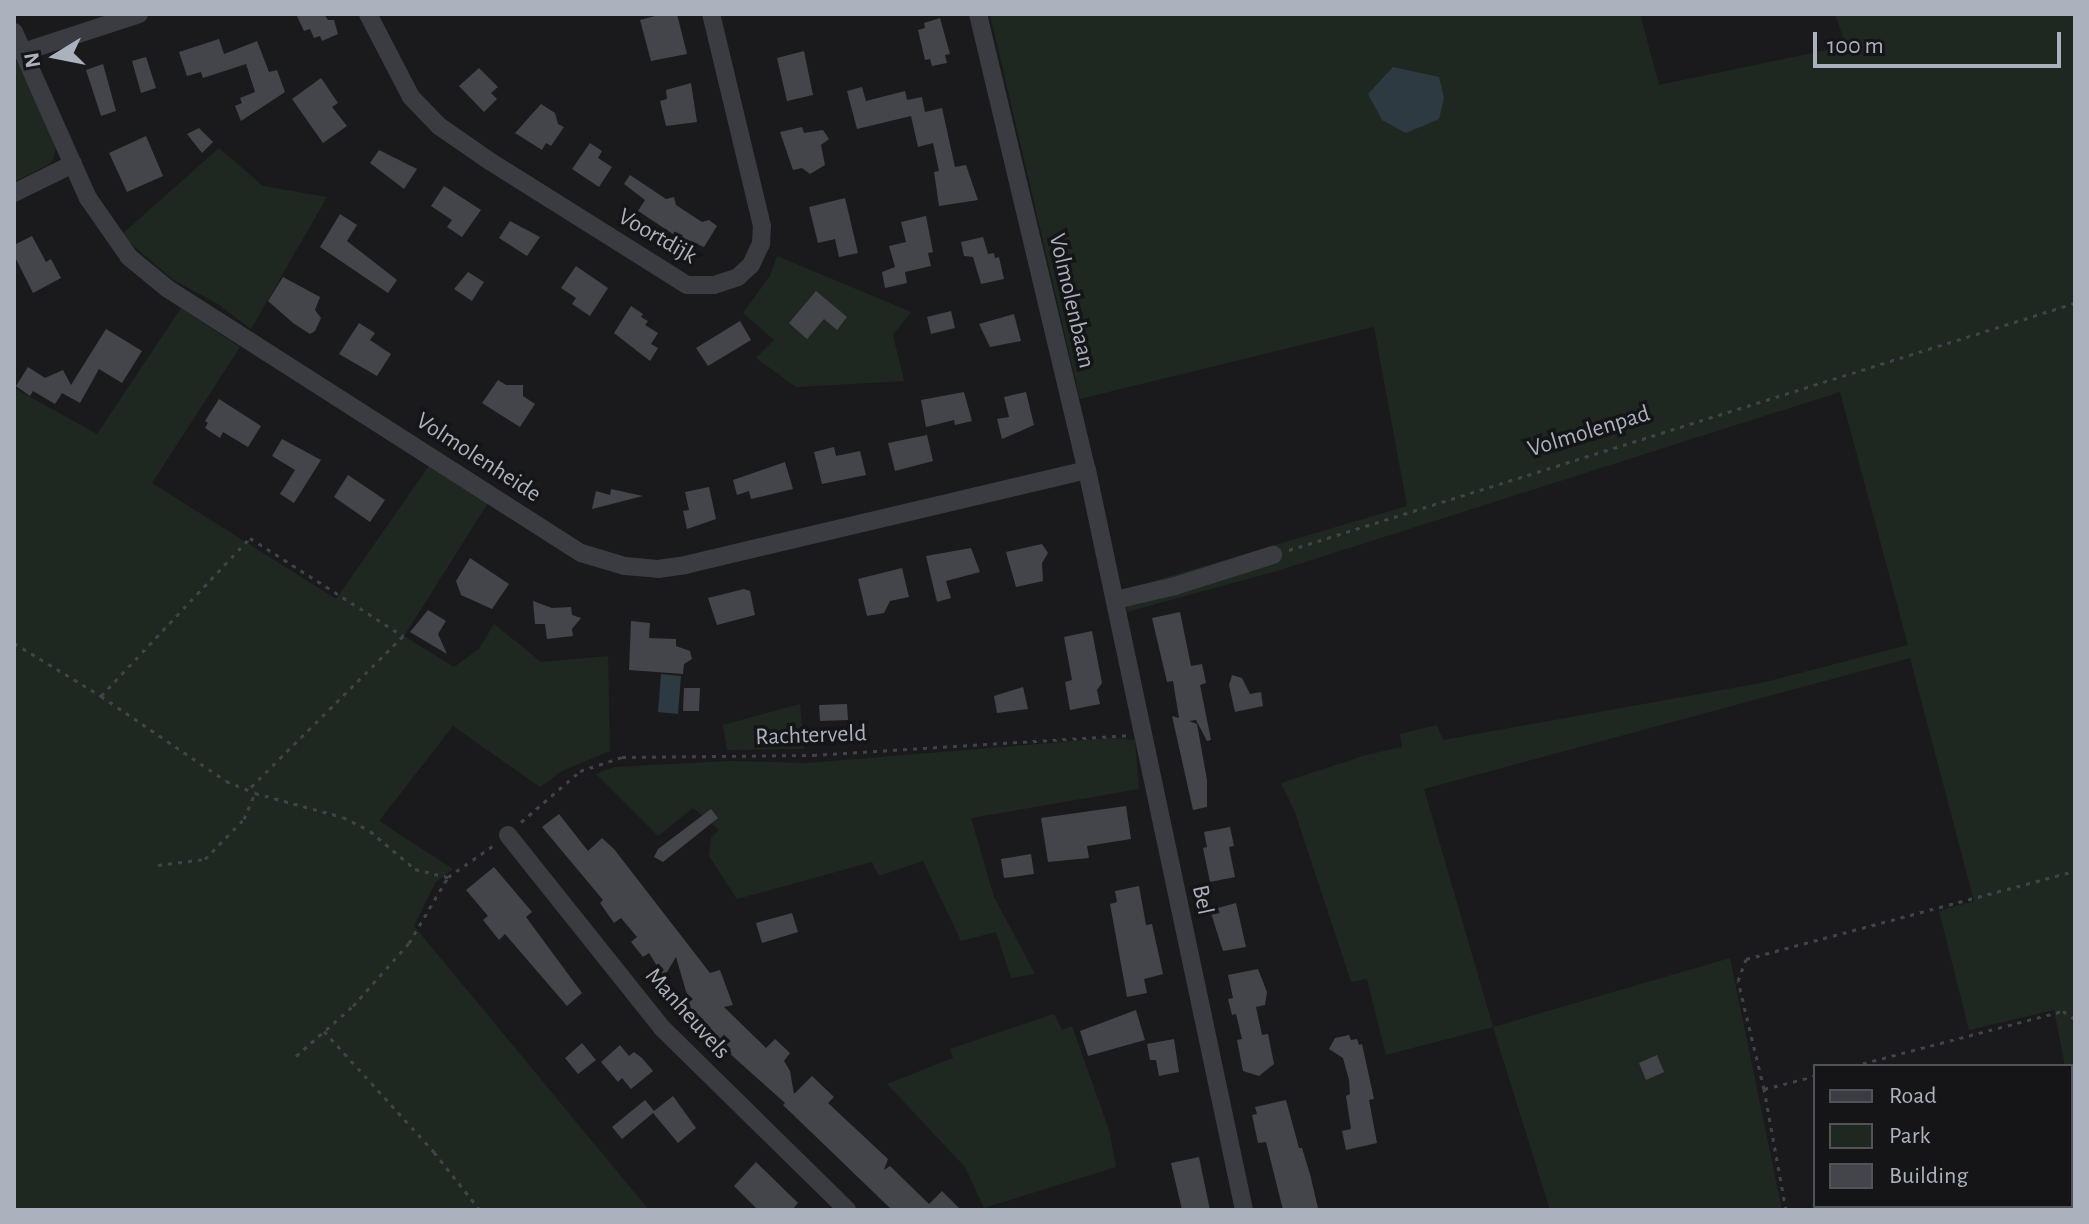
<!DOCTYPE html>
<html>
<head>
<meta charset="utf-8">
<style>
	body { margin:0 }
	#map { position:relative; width:2089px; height:1224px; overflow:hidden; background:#1a1a1d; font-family:"Alegreya Sans",sans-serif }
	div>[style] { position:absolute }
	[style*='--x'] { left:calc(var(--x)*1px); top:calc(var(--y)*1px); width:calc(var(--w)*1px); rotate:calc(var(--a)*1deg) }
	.green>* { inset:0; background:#1f2820 }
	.water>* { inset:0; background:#2e3a42 }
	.building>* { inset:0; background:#44454a }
	.path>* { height:3px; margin-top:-1.5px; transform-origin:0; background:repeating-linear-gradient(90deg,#404349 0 4px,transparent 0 10px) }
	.minor>* { height:18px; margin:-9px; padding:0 9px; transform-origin:9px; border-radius:9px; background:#3b3c42 }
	span { translate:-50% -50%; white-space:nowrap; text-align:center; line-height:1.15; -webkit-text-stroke:7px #151518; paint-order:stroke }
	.street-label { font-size:24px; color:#abb1bd }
	.frame { position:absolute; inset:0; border:16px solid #abb1bd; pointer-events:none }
	.legend { position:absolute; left:1813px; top:1064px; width:260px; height:144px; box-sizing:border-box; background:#151518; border:2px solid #51535a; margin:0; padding:10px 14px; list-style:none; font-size:24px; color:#abb1bd }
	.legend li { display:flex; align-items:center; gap:16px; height:40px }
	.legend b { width:40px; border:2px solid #51535a }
	.north { position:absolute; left:16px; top:16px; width:80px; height:80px; -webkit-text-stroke:6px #151518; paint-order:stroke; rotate:260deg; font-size:22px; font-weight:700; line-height:32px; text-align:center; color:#abb1bd }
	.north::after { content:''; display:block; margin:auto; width:28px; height:36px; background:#abb1bd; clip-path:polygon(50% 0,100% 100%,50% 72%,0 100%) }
	.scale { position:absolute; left:1813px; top:32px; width:248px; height:36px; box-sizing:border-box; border:4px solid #abb1bd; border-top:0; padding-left:10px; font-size:24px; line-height:28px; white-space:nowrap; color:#abb1bd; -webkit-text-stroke:6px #151518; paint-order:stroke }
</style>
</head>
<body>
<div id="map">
	<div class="green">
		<div style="clip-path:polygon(990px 14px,1640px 14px,1659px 85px,1846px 46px,1835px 14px,2075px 14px,2075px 1114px,2071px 1066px,2065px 1066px,2054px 1010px,1969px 1030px,1939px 911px,1974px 901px,1910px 658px,1424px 789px,1493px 1027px,1730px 958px,1782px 1210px,1550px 1210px,1493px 1027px,1386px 1055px,1367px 979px,1351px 982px,1295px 812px,1281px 783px,1366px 755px,1402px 747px,1400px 734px,1437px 725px,1443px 740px,1766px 682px,1908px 645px,1840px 392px,1277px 571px,1127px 612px,1123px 590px,1407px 506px,1374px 327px,1080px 399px)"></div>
		<div style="clip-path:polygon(14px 56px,56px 145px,53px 160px,48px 165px,14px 182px)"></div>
		<div style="clip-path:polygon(219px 148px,263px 186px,327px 197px,251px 329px,218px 304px,172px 279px,121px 235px)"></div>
		<div style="clip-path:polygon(777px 256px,911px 312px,893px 335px,904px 381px,796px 387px,756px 358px,774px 340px,743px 313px,770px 276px)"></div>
		<div style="clip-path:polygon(181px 308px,240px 347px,152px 483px,336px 599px,429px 466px,488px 503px,404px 636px,454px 667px,479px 649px,494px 624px,541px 662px,608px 656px,610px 751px,562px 771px,540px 787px,453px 726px,379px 821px,453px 869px,435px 883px,414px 926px,649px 1210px,14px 1210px,14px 388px,97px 434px)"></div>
		<div style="clip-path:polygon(800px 704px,804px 749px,727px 750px,723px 725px)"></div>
		<div style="clip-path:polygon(1112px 738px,1135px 740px,1139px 789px,971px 818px,994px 897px,1035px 974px,1011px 978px,996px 932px,961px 941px,923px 861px,879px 876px,872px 862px,737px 899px,709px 856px,711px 838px,719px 830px,693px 808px,658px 836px,596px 774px,614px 767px,729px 761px,807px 763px)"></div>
		<div style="clip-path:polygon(1054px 1014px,1062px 1030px,1072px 1026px,1109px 1130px,1116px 1167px,984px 1208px,965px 1167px,887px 1084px,953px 1058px,950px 1049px)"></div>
	</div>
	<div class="water">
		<div style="clip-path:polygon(1393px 67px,1439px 77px,1444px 98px,1439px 119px,1406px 133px,1382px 120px,1368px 94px)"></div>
		<div style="clip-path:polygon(661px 674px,681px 676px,678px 714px,658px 712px)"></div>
	</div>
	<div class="building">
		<div style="clip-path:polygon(296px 14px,324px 14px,328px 20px,334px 20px,338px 34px,322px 41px,320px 36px,314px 38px,310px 29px,304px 31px)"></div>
		<div style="clip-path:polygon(663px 14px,677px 14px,687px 54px,651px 61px,640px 20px)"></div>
		<div style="clip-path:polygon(940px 18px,950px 54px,945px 55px,947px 63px,932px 66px,930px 59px,925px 60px,918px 30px,925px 28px,924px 23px)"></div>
		<div style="clip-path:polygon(219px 39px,224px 54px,257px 41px,269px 72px,277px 70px,285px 92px,241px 121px,235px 106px,242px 103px,240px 98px,255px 92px,246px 64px,203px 78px,201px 72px,187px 76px,179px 52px)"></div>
		<div style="clip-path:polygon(804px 51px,813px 95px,787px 101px,777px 58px)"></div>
		<div style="clip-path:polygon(146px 57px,156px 88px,141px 93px,132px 61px)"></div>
		<div style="clip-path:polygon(103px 64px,116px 111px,101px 116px,86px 70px)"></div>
		<div style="clip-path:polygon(479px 68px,498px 87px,491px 93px,497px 99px,484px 112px,459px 86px)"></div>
		<div style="clip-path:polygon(321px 78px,338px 103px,332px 107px,347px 126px,323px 143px,292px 99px)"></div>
		<div style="clip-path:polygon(691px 83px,697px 122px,666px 126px,660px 101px,667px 99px,666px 90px)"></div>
		<div style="clip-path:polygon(862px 87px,866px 101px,905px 91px,907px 100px,922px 97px,925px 112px,942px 108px,955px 167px,966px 165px,978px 200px,939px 206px,934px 172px,939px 171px,933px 143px,918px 147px,911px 116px,857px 129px,847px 91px)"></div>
		<div style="clip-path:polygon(541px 104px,555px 113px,558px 124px,564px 127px,551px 146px,546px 143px,542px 150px,515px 133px)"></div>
		<div style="clip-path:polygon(802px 127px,804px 133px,823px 130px,829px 139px,821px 145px,825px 165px,810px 174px,802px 168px,793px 170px,780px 132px)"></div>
		<div style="clip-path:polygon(199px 128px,213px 142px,202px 153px,187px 134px)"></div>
		<div style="clip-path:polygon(146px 136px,163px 176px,127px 192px,109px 153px)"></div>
		<div style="clip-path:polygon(590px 143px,602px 151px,598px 158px,612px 167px,599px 187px,572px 169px)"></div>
		<div style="clip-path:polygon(379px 150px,417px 169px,404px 189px,370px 163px)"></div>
		<div style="clip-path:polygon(630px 175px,666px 199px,674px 197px,676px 205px,702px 222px,709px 220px,717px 226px,704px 247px,676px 236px,638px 211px,645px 200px,624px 184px)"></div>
		<div style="clip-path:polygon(444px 186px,481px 210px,462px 237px,447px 227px,452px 220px,431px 206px)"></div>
		<div style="clip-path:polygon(845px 198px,858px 253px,839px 257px,835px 239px,818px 243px,809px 207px)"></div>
		<div style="clip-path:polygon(340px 214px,357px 225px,347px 241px,397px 280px,388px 293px,320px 247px)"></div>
		<div style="clip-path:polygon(926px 216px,933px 252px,928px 253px,931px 266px,905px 272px,907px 283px,885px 288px,882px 272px,895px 267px,889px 246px,906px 242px,901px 222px)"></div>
		<div style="clip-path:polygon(510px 221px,540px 237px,527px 256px,499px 238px)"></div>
		<div style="clip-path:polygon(32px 236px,46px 262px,51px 259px,61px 278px,33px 293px,14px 255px,14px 245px)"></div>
		<div style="clip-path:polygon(983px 237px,988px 254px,994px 253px,995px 258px,999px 257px,1004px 279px,981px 284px,973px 257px,964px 256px,961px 242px)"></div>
		<div style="clip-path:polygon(576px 266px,608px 288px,590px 316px,572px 304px,576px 298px,561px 288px)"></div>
		<div style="clip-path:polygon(468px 272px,484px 282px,472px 301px,454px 289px)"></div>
		<div style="clip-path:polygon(283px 277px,320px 297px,315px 310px,321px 318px,315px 331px,310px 334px,293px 323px,268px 301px)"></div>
		<div style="clip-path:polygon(816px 291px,847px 317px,837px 330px,824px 319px,807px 339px,789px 323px)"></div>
		<div style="clip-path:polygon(631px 306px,643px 314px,641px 317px,648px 321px,645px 325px,658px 333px,651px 344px,658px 348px,650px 361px,614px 333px)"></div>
		<div style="clip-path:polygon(951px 311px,955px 328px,931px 334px,927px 317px)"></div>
		<div style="clip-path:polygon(1014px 314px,1021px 341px,990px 347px,979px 324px)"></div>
		<div style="clip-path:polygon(740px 321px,751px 340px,708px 366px,696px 348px)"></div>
		<div style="clip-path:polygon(359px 323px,375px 333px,370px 340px,391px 354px,377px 376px,339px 354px)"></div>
		<div style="clip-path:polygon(106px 329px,142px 351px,122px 383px,99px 369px,80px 403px,62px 393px,55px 404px,33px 391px,30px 396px,16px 386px,28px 367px,45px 378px,63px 370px,71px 385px)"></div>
		<div style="clip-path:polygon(498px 380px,506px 385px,523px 385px,523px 396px,535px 404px,520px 427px,482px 403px)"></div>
		<div style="clip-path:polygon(964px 392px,972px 421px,955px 425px,954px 420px,926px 427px,921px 400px)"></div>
		<div style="clip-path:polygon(1026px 392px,1034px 425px,1002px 439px,997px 419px,1009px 417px,1004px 397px)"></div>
		<div style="clip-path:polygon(219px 399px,261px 426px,248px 447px,223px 432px,220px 438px,205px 428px,208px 423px,205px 421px)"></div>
		<div style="clip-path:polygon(927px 435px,933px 461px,895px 471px,888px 443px)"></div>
		<div style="clip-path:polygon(282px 439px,321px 460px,294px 503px,280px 494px,295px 470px,272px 456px)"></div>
		<div style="clip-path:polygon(834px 447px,836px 456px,860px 451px,866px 475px,822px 484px,814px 452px)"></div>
		<div style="clip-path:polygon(785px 462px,793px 489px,751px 499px,749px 491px,737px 495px,733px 480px)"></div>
		<div style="clip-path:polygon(348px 475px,385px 500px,370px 522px,334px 497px)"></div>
		<div style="clip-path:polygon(709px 487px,716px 519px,687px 529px,683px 511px,689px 510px,685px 492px)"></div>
		<div style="clip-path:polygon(611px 489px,643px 496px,592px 509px,596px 491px,610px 495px)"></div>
		<div style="clip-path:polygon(1042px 544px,1048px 553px,1042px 563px,1043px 581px,1016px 587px,1006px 552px)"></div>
		<div style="clip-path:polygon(971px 548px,980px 572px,946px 581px,951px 598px,937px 602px,926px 556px)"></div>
		<div style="clip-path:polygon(470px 558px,509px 584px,492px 609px,461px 595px,456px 581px)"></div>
		<div style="clip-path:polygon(902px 568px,909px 597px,890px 601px,884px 613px,867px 616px,858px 579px)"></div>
		<div style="clip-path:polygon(744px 589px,750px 591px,755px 615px,717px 625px,708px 598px)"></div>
		<div style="clip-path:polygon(533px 601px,552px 608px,571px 607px,572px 615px,581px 618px,572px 629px,573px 636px,547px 639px,545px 624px,535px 624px)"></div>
		<div style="clip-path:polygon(428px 610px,446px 621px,438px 634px,447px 654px,410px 632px)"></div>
		<div style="clip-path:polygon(1180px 612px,1191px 666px,1202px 664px,1206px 683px,1200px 685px,1211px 740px,1207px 741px,1196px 720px,1189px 721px,1197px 724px,1207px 780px,1207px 807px,1193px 810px,1172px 716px,1179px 718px,1173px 681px,1167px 682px,1152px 618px)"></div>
		<div style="clip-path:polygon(631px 621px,650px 623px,649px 638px,676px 639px,676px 646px,690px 651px,692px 659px,684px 664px,683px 674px,629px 670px)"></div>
		<div style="clip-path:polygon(1092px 631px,1102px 683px,1097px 690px,1100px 704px,1070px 710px,1065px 682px,1072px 680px,1064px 637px)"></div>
		<div style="clip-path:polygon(1232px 675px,1242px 678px,1250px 694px,1261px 692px,1263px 706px,1235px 712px,1229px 685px)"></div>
		<div style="clip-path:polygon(1023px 687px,1028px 709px,997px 713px,994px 696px)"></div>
		<div style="clip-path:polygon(684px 688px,700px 688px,699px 711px,683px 711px)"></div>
		<div style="clip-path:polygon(847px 704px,848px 720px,820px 721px,819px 705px)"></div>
		<div style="clip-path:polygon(1126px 806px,1131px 839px,1087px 846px,1089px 858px,1048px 862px,1041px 818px)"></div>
		<div style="clip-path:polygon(711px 809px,718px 818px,663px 862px,654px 857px,658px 849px)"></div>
		<div style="clip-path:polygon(559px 814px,588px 851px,602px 838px,614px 849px,710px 973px,720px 970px,733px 1005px,724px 1007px,766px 1048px,775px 1039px,790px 1053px,784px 1061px,790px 1071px,794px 1094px,812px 1076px,834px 1097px,828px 1103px,888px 1159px,884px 1170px,890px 1166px,929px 1204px,942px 1191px,961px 1210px,892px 1210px,783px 1105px,785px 1103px,728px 1052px,731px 1049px,711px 1030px,708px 1033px,694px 1019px,676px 957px,664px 977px,649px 953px,643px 957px,631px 942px,637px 937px,621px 918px,614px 923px,600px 903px,603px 900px,542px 827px)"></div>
		<div style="clip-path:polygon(1230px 827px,1234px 846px,1229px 847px,1235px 877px,1210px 882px,1203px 848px,1207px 847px,1204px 832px)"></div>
		<div style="clip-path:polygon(1031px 854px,1034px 874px,1004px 878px,1001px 859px)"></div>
		<div style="clip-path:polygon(494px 867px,532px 912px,526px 917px,582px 993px,567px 1006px,505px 934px,499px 940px,483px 920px,488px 916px,466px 890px)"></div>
		<div style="clip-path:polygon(1139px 886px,1146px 925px,1152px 924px,1163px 974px,1144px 979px,1147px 993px,1127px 997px,1110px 904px,1117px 902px,1115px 891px)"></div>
		<div style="clip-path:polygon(1236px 903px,1246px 947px,1223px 951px,1210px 910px)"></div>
		<div style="clip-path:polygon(792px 913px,798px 932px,762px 943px,756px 923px)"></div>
		<div style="clip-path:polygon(1258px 969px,1267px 992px,1265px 1005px,1256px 1007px,1262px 1035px,1268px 1034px,1274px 1064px,1259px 1076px,1243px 1071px,1237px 1040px,1242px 1039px,1236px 1014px,1232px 1015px,1228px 999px,1233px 998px,1228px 975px)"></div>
		<div style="clip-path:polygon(1136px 1010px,1145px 1040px,1088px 1056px,1080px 1031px)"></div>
		<div style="clip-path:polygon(1349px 1035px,1351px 1040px,1357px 1039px,1359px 1045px,1362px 1044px,1374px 1099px,1369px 1100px,1377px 1143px,1346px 1150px,1342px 1131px,1351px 1129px,1346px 1096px,1350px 1094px,1349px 1080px,1343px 1058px,1329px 1049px,1335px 1038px)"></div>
		<div style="clip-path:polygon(1174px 1039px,1179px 1072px,1159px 1076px,1156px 1060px,1150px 1060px,1147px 1044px)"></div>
		<div style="clip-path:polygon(582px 1043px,596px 1060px,578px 1074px,565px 1058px)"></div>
		<div style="clip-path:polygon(620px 1045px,629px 1056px,634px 1052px,642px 1058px,653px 1071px,631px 1089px,622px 1078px,618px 1082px,601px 1062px)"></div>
		<div style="clip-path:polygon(1657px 1055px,1664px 1072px,1646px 1080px,1639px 1063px)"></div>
		<div style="clip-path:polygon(673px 1096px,696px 1128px,678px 1143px,653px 1113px,622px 1139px,612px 1127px,645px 1100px,654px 1111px)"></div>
		<div style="clip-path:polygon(1286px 1100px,1299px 1148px,1302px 1148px,1310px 1174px,1318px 1208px,1283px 1210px,1266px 1142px,1258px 1143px,1252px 1115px,1257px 1114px,1255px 1107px)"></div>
		<div style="clip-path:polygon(1199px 1157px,1210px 1210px,1182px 1210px,1171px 1163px)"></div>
		<div style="clip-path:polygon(756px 1162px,798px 1203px,792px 1210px,758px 1210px,734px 1186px)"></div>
	</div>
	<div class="path">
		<div style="--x:1289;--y:550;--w:824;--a:-17.45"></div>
		<div style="--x:14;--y:643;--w:102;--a:31.3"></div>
		<div style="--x:101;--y:696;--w:151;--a:34.2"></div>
		<div style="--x:226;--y:781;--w:31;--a:22"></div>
		<div style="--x:255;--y:793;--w:91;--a:15.3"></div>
		<div style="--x:343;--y:817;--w:30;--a:27"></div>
		<div style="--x:370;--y:831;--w:59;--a:40.2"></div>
		<div style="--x:415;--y:869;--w:34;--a:14"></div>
		<div style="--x:101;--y:696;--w:217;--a:-46.7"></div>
		<div style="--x:250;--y:538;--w:182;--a:32.6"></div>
		<div style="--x:403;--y:636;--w:218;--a:135.2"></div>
		<div style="--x:521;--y:822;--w:78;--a:-40.8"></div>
		<div style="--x:580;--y:771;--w:44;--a:-18.4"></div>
		<div style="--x:622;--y:757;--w:191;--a:-0.6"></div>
		<div style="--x:813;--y:755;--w:315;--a:-3.6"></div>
		<div style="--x:158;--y:865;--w:47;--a:-7.3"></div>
		<div style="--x:205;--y:859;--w:56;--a:-45.7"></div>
		<div style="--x:244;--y:819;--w:28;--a:-67"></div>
		<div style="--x:324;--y:1031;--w:164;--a:47.7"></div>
		<div style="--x:434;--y:1152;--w:74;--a:51.6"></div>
		<div style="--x:296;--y:1056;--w:76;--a:-41.3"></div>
		<div style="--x:353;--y:1006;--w:84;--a:-48.4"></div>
		<div style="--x:409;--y:943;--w:77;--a:-59.4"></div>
		<div style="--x:448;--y:877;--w:56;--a:-34.8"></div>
		<div style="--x:1853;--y:1066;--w:217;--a:-14.7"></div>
		<div style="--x:2063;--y:1011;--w:14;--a:34"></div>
		<div style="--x:1764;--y:1089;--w:53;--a:-14.3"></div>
		<div style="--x:1786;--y:1210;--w:123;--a:-100.3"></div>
		<div style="--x:1764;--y:1089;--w:111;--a:-103.5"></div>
		<div style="--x:1738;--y:981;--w:23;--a:-70"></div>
		<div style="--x:1746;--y:959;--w:341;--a:-15"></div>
	</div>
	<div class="minor">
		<div style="--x:368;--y:14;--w:93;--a:62.6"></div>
		<div style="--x:411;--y:97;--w:40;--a:46"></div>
		<div style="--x:439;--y:126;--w:63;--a:34.7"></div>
		<div style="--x:491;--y:162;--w:231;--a:32.1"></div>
		<div style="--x:687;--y:285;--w:27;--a:0"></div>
		<div style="--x:714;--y:285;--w:25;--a:-18"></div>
		<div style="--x:738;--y:277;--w:18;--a:-43"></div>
		<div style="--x:751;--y:265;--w:23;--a:-65"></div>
		<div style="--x:761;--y:244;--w:18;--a:-87"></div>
		<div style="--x:762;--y:226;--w:218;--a:-103.5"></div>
		<div style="--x:978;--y:14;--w:469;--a:76.6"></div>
		<div style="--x:1087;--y:470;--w:756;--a:78.02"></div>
		<div style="--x:14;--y:32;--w:182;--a:66"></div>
		<div style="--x:88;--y:198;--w:72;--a:55.2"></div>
		<div style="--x:129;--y:257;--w:50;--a:39.4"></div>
		<div style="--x:168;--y:289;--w:490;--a:32.6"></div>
		<div style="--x:581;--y:553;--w:46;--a:16.5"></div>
		<div style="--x:625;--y:566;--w:33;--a:5"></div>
		<div style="--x:658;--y:569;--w:27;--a:-8"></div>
		<div style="--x:685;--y:565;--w:413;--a:-13.3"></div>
		<div style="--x:23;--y:52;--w:122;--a:-18.1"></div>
		<div style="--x:14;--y:193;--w:66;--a:-26.2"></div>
		<div style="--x:1115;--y:600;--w:62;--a:-13.1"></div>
		<div style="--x:1175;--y:586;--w:103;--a:-17.6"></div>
		<div style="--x:508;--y:835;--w:246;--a:51.4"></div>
		<div style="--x:661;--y:1027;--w:261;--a:44.5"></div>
	</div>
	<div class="street-label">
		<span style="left:657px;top:237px;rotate:30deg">Voortdijk</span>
		<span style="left:1071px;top:301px;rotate:77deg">Volmolenbaan</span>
		<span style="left:1589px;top:432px;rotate:-17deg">Volmolenpad</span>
		<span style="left:478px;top:458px;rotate:33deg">Volmolenheide</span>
		<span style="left:811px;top:736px;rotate:-2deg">Rachterveld</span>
		<span style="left:1202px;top:900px;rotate:78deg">Bel</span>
		<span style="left:687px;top:1014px;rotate:48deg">Manheuvels</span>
	</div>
	<div class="frame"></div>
	<ul class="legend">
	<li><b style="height:10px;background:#3b3c42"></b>Road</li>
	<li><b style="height:22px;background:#1f2820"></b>Park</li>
	<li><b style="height:22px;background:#44454a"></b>Building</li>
	</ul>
	<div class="north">N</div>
	<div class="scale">100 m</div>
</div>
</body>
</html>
